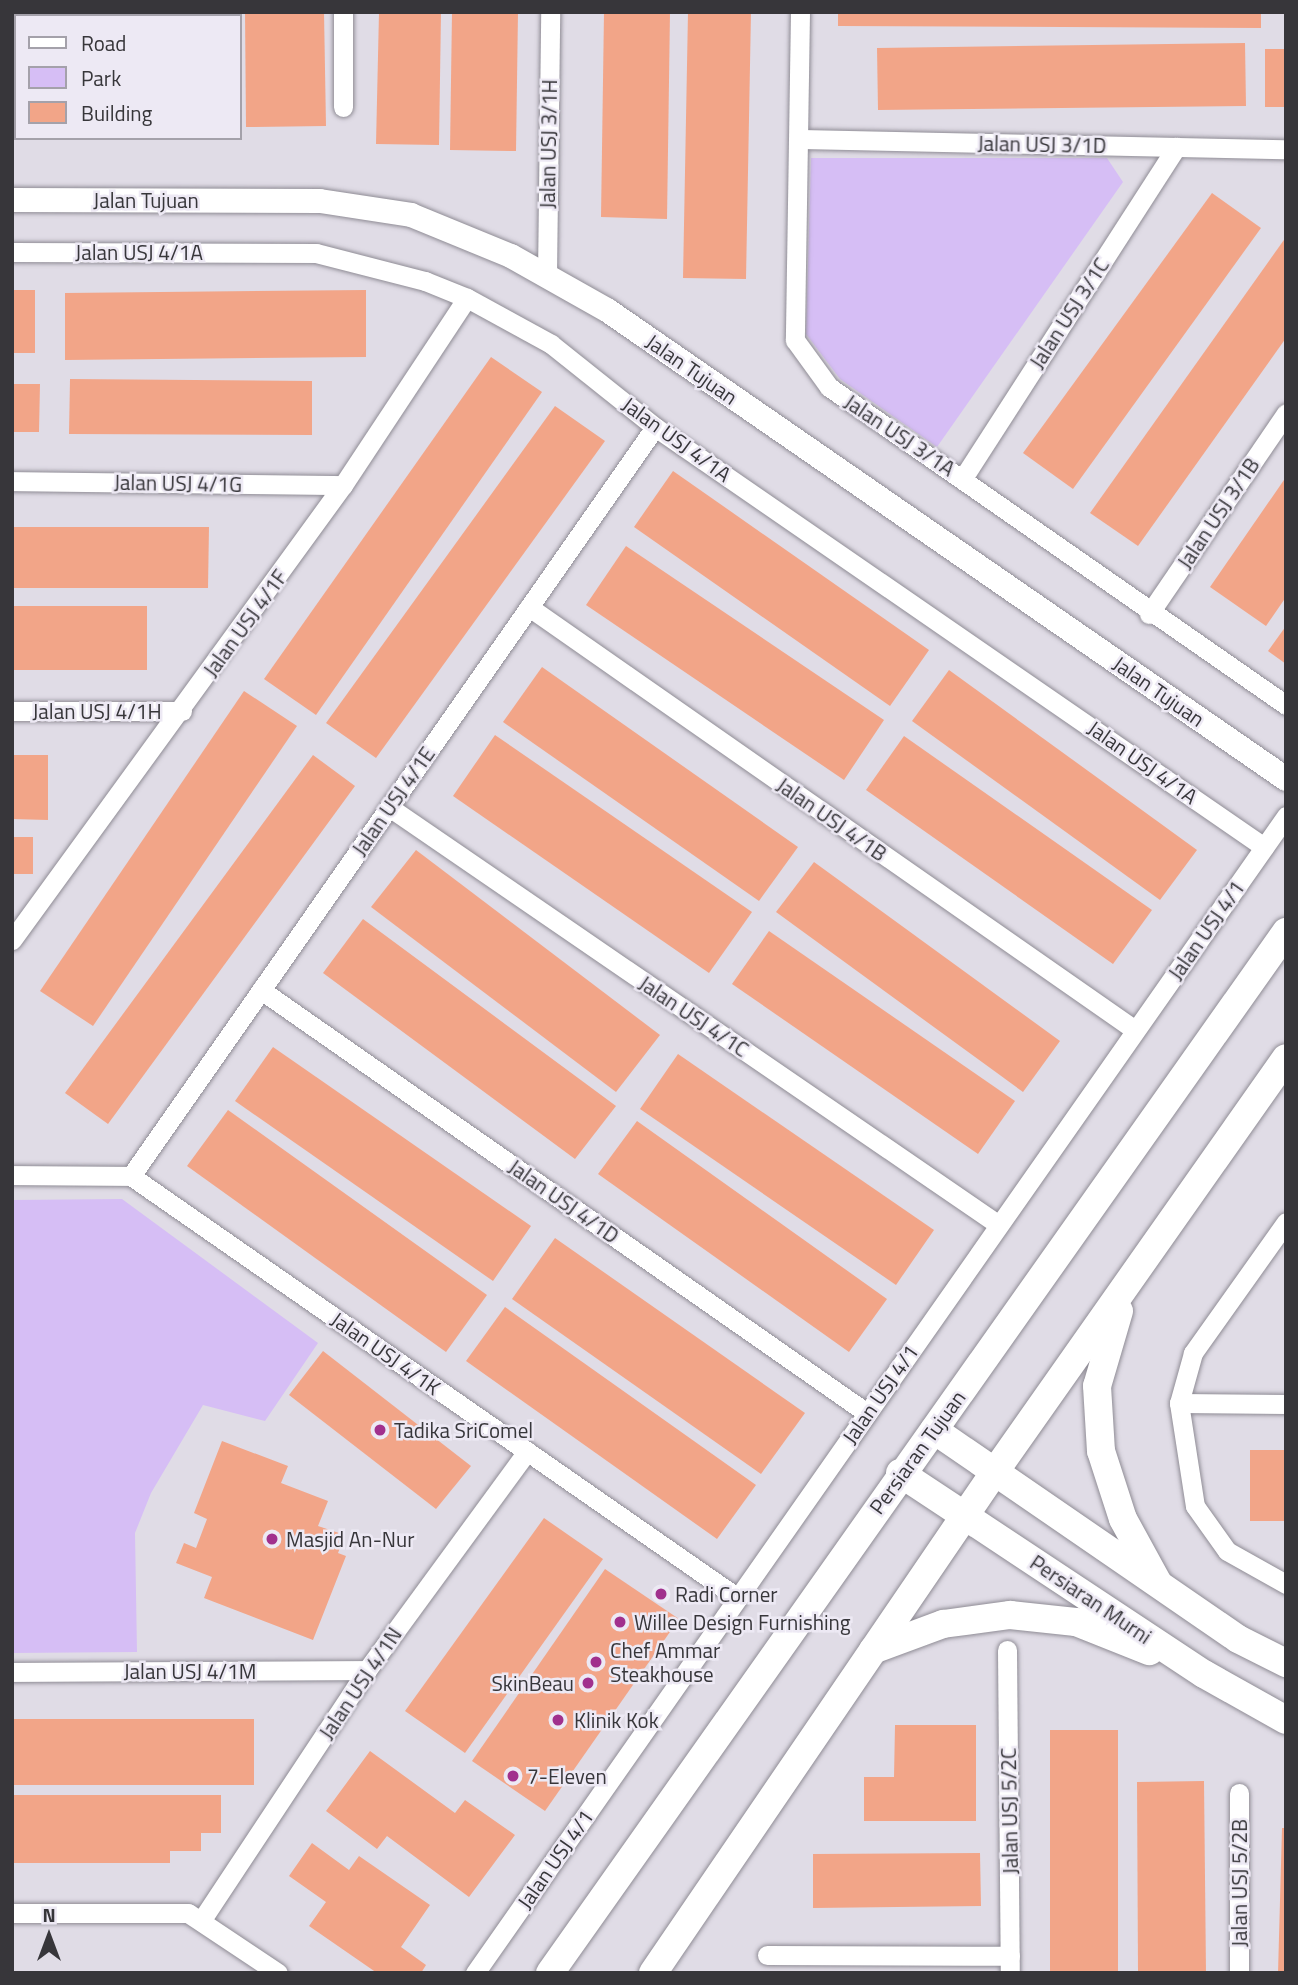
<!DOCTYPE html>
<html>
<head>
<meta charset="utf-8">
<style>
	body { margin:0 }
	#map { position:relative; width:1298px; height:1985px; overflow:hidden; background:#e0dce6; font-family:"Titillium Web",sans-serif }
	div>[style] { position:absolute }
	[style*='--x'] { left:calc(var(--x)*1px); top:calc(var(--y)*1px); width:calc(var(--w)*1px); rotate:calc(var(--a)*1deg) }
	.green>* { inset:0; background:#d6bef5 }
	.building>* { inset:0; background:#f2a588 }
	.roads { filter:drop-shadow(0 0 2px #8f8c95) drop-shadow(0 0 2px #8f8c95) }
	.minor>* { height:19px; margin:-9.5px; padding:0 9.5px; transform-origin:9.5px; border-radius:9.5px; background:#fff }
	.tertiary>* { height:24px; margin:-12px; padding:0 12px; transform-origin:12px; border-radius:12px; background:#fff }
	.secondary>* { height:28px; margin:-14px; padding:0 14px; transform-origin:14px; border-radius:14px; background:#fff }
	.dots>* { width:19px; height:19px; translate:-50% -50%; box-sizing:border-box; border:4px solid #ede9f4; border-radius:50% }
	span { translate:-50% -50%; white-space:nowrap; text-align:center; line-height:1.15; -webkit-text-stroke:5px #ede9f4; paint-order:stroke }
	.street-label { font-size:21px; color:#37363a }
	.poi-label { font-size:21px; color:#37363a }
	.left { translate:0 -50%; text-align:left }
	.right { translate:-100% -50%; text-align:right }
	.frame { position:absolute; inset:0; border:14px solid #37363a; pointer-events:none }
	.legend { position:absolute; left:14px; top:14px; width:228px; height:126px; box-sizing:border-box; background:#ede9f4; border:2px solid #a4a1aa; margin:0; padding:9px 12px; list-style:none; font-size:21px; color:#37363a }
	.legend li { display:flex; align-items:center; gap:14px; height:35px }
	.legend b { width:35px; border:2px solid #a4a1aa }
	.north { position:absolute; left:14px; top:1901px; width:70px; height:70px; -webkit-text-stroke:5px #ede9f4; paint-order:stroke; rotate:0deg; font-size:19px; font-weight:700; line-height:28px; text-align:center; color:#37363a }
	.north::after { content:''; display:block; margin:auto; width:24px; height:32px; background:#37363a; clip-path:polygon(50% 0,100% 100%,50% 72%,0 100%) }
</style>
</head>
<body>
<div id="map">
	<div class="green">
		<div style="clip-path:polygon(811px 158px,1107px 158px,1123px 182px,937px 447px,840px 379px,806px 334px)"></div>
		<div style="clip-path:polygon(122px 1199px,318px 1343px,265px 1421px,203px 1405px,151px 1493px,135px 1533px,137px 1652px,12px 1653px,12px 1200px)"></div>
	</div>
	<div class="building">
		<div style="clip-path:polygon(12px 12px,28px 12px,16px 16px,16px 130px)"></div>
		<div style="clip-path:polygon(102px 12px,102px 16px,39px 16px,39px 12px)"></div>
		<div style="clip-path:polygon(173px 12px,233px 12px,233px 16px,173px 16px)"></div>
		<div style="clip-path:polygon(245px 12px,324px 12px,326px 126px,246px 127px)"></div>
		<div style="clip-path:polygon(379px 12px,441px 12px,439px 145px,376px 144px)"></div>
		<div style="clip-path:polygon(452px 12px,518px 12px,516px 151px,450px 150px)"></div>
		<div style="clip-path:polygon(604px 12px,670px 12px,667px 219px,601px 217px)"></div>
		<div style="clip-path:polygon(688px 12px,751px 12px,746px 279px,683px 278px)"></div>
		<div style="clip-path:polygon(838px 12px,1261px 12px,1261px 28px,838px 26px)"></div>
		<div style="clip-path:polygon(1245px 43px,1246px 106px,878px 110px,877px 48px)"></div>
		<div style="clip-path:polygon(1265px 49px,1286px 49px,1286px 107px,1265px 107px)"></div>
		<div style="clip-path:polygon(1212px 193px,1261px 228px,1073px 489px,1023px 453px)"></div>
		<div style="clip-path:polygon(1286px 237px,1286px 338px,1138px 546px,1090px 513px)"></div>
		<div style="clip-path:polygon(12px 290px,35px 290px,35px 353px,12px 353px)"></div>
		<div style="clip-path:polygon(366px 290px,366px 357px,65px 360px,65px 293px)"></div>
		<div style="clip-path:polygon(491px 357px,542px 392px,316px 715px,264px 679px)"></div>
		<div style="clip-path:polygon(70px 379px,312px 381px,312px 435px,69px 434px)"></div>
		<div style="clip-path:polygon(12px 384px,40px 384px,39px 432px,12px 432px)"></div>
		<div style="clip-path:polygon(555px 406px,605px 441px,376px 758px,326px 723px)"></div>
		<div style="clip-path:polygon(673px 471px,929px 650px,890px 706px,634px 527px)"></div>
		<div style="clip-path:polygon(1286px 477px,1286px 597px,1266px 626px,1210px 587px)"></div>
		<div style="clip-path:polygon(12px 527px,209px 527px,208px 588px,12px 588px)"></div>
		<div style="clip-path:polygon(626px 546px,884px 720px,844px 780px,586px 605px)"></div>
		<div style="clip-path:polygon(12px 606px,147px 606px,147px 670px,12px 670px)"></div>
		<div style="clip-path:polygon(1286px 626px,1286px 664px,1268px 651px)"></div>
		<div style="clip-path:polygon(542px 667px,798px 847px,759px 901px,503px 722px)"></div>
		<div style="clip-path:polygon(949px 670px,1197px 850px,1160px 900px,912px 721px)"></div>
		<div style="clip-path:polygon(244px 691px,297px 726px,93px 1026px,40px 991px)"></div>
		<div style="clip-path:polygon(495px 735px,752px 912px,709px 973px,453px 796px)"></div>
		<div style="clip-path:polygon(904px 736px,1152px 910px,1113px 964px,866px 790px)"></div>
		<div style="clip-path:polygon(12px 755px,48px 755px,48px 820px,12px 819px)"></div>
		<div style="clip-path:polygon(313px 755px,355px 786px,108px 1124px,65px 1093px)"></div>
		<div style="clip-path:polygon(12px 837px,33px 837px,33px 874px,12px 874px)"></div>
		<div style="clip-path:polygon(416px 850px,660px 1035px,616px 1092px,371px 907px)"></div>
		<div style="clip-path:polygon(814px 862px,1060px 1041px,1023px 1092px,776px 912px)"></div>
		<div style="clip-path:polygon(363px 919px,616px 1106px,575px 1159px,323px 973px)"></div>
		<div style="clip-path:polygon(769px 931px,1015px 1101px,978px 1154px,732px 984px)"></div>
		<div style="clip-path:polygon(273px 1047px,531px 1226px,493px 1281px,235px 1101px)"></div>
		<div style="clip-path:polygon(678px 1054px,934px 1230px,896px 1285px,640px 1109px)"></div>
		<div style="clip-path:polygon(228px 1110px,487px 1295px,446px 1352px,187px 1166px)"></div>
		<div style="clip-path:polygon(637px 1121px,887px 1299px,849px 1352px,598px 1174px)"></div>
		<div style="clip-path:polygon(555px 1238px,805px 1413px,761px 1474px,512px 1299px)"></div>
		<div style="clip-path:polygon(505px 1307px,756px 1485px,717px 1539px,466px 1361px)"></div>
		<div style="clip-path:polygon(323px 1351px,471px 1466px,436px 1509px,289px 1395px)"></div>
		<div style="clip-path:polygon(222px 1441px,288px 1466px,281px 1483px,328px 1501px,318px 1526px,345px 1535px,338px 1553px,346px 1556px,313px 1640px,204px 1598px,212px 1577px,176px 1563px,184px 1543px,196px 1548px,207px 1519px,194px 1513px)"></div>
		<div style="clip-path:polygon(1250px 1450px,1286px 1450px,1286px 1521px,1250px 1521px)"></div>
		<div style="clip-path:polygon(544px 1518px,603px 1559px,465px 1753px,405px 1711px)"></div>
		<div style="clip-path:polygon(605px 1569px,679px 1619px,545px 1811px,472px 1761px)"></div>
		<div style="clip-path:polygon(12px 1719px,254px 1719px,254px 1785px,12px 1785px)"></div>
		<div style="clip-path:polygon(895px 1725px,976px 1725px,976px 1821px,864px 1821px,864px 1777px,894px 1777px)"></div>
		<div style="clip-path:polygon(1050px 1730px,1118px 1730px,1118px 1973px,1050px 1973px)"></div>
		<div style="clip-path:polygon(370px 1751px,455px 1813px,465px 1800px,515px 1835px,469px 1897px,387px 1836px,377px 1849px,326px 1811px)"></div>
		<div style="clip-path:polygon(1204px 1781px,1206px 1973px,1138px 1973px,1137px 1782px)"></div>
		<div style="clip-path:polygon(12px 1795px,221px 1795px,221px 1833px,201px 1833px,201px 1851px,170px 1851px,170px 1863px,12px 1863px)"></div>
		<div style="clip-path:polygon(1282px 1828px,1286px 1828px,1286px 1973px,1278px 1973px)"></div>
		<div style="clip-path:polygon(312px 1843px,349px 1870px,359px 1856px,430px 1905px,401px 1947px,426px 1965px,421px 1973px,377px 1973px,309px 1926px,326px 1902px,289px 1876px)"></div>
		<div style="clip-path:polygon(980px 1853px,981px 1906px,813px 1908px,813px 1854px)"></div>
	</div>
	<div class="roads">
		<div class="minor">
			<div style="--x:131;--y:12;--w:4;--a:90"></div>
			<div style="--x:343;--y:12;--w:95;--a:90"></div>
			<div style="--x:800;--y:12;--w:328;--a:90.9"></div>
			<div style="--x:795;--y:340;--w:58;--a:54.1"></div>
			<div style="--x:829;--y:387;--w:557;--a:34.83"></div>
			<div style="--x:799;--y:139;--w:487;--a:1.2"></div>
			<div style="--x:12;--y:252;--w:304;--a:0.2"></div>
			<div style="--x:316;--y:253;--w:113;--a:14.4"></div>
			<div style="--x:425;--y:281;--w:45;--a:22"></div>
			<div style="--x:467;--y:298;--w:96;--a:28.7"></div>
			<div style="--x:551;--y:344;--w:133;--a:38.6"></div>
			<div style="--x:655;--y:427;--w:740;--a:34.59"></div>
			<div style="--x:547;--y:276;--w:264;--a:-89.3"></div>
			<div style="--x:963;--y:478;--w:394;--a:-57.2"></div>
			<div style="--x:12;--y:481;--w:331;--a:0.7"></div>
			<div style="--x:529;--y:607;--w:739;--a:34.92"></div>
			<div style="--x:1149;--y:614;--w:243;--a:-55.7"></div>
			<div style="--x:12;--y:711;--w:170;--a:0"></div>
			<div style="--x:389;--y:807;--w:739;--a:34.42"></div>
			<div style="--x:12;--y:940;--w:563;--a:-53.97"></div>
			<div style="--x:343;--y:485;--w:224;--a:-56.5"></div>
			<div style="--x:261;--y:990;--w:739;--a:34.92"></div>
			<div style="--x:12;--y:1175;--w:119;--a:0.5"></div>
			<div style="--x:131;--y:1176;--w:739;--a:34.81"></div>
			<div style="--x:131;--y:1176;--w:914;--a:-55.02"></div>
			<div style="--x:1286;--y:1222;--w:161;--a:125.4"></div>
			<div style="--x:1193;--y:1353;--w:52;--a:105.6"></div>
			<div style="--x:1179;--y:1403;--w:104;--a:81.2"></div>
			<div style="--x:1195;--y:1506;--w:55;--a:54.6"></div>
			<div style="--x:1227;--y:1551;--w:68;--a:29.2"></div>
			<div style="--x:1179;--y:1403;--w:107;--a:0.5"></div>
			<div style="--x:1007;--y:1650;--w:323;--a:89.5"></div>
			<div style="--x:12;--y:1672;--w:355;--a:-0.3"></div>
			<div style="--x:1239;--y:1793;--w:180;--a:90"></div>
			<div style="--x:12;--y:1913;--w:176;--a:0"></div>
			<div style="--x:188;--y:1913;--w:108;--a:33.7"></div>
			<div style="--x:201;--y:1921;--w:301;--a:-56.5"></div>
			<div style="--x:367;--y:1670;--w:271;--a:-53.8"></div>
			<div style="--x:767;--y:1955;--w:243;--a:0.2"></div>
			<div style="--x:475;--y:1973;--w:1413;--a:-54.97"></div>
		</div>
		<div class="tertiary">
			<div style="--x:12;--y:200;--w:308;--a:0.2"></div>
			<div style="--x:320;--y:201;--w:92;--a:8.7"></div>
			<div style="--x:411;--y:215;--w:108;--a:22.3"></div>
			<div style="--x:511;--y:256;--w:110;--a:29.4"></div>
			<div style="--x:607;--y:310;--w:825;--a:34.63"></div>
		</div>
		<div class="secondary">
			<div style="--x:1119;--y:1311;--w:78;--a:106.3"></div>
			<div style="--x:1097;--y:1386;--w:65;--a:86.5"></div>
			<div style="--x:1101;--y:1451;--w:71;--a:72.1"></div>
			<div style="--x:1123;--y:1519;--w:73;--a:61.3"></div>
			<div style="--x:934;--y:1430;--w:369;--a:34.5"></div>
			<div style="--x:1238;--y:1639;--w:54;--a:26.6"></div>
			<div style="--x:900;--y:1473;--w:364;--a:33.5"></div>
			<div style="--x:1204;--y:1674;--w:94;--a:29.3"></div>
			<div style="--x:873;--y:1650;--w:75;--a:-20.4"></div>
			<div style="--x:943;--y:1624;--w:68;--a:-7.7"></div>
			<div style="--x:1010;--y:1615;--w:66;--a:6.1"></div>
			<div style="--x:1076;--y:1622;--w:79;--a:21.7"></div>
			<div style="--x:550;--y:1973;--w:1275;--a:-54.74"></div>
			<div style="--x:653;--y:1973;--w:605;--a:-55.71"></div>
			<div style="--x:994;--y:1473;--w:507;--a:-54.87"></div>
		</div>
	</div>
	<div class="dots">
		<div style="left:380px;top:1430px;background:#a1308d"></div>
		<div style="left:272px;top:1539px;background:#a1308d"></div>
		<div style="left:661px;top:1594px;background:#a1308d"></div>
		<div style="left:620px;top:1622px;background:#a1308d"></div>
		<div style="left:596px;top:1662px;background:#a1308d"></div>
		<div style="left:588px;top:1683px;background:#a1308d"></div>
		<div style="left:558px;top:1720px;background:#a1308d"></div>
		<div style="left:513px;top:1776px;background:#a1308d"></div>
	</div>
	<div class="street-label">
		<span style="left:548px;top:144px;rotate:-89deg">Jalan USJ 3/1H</span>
		<span style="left:1042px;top:144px;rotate:1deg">Jalan USJ 3/1D</span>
		<span style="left:146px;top:200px">Jalan Tujuan</span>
		<span style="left:139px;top:252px">Jalan USJ 4/1A</span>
		<span style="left:1069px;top:313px;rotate:-57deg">Jalan USJ 3/1C</span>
		<span style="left:692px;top:369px;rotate:35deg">Jalan Tujuan</span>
		<span style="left:900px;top:435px;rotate:34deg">Jalan USJ 3/1A</span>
		<span style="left:677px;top:439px;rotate:36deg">Jalan USJ 4/1A</span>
		<span style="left:178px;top:483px;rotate:1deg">Jalan USJ 4/1G</span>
		<span style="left:1218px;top:513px;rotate:-56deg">Jalan USJ 3/1B</span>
		<span style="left:245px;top:623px;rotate:-54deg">Jalan USJ 4/1F</span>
		<span style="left:1159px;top:691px;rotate:35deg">Jalan Tujuan</span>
		<span style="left:97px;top:711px">Jalan USJ 4/1H</span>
		<span style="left:1143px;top:762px;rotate:35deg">Jalan USJ 4/1A</span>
		<span style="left:393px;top:801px;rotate:-55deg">Jalan USJ 4/1E</span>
		<span style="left:832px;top:819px;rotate:35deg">Jalan USJ 4/1B</span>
		<span style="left:1206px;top:930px;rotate:-55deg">Jalan USJ 4/1</span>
		<span style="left:694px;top:1016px;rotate:34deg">Jalan USJ 4/1C</span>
		<span style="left:564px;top:1201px;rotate:35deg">Jalan USJ 4/1D</span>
		<span style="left:386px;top:1353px;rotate:35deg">Jalan USJ 4/1K</span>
		<span style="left:880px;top:1394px;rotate:-55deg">Jalan USJ 4/1</span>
		<span style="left:917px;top:1452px;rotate:-54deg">Persiaran Tujuan</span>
		<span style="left:1091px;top:1599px;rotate:34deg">Persiaran Murni</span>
		<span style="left:190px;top:1671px">Jalan USJ 4/1M</span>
		<span style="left:360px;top:1683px;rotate:-56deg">Jalan USJ 4/1N</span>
		<span style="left:1009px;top:1811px;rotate:-91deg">Jalan USJ 5/2C</span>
		<span style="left:555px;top:1859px;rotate:-55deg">Jalan USJ 4/1</span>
		<span style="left:1239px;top:1883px;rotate:-90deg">Jalan USJ 5/2B</span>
	</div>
	<div class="poi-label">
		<span class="left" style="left:394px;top:1430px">Tadika SriComel</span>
		<span class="left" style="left:286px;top:1539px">Masjid An-Nur</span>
		<span class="left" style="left:675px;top:1594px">Radi Corner</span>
		<span class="left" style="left:634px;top:1622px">Willee Design Furnishing</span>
		<span class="left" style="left:610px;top:1662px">Chef Ammar<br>Steakhouse</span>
		<span class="right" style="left:574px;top:1683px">SkinBeau</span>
		<span class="left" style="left:574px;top:1720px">Klinik Kok</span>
		<span class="left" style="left:527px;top:1776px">7-Eleven</span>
	</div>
	<div class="frame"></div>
	<ul class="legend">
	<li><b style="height:9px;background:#fff"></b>Road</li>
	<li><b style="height:19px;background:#d6bef5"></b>Park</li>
	<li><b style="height:19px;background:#f2a588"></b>Building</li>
	</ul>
	<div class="north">N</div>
</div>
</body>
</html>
